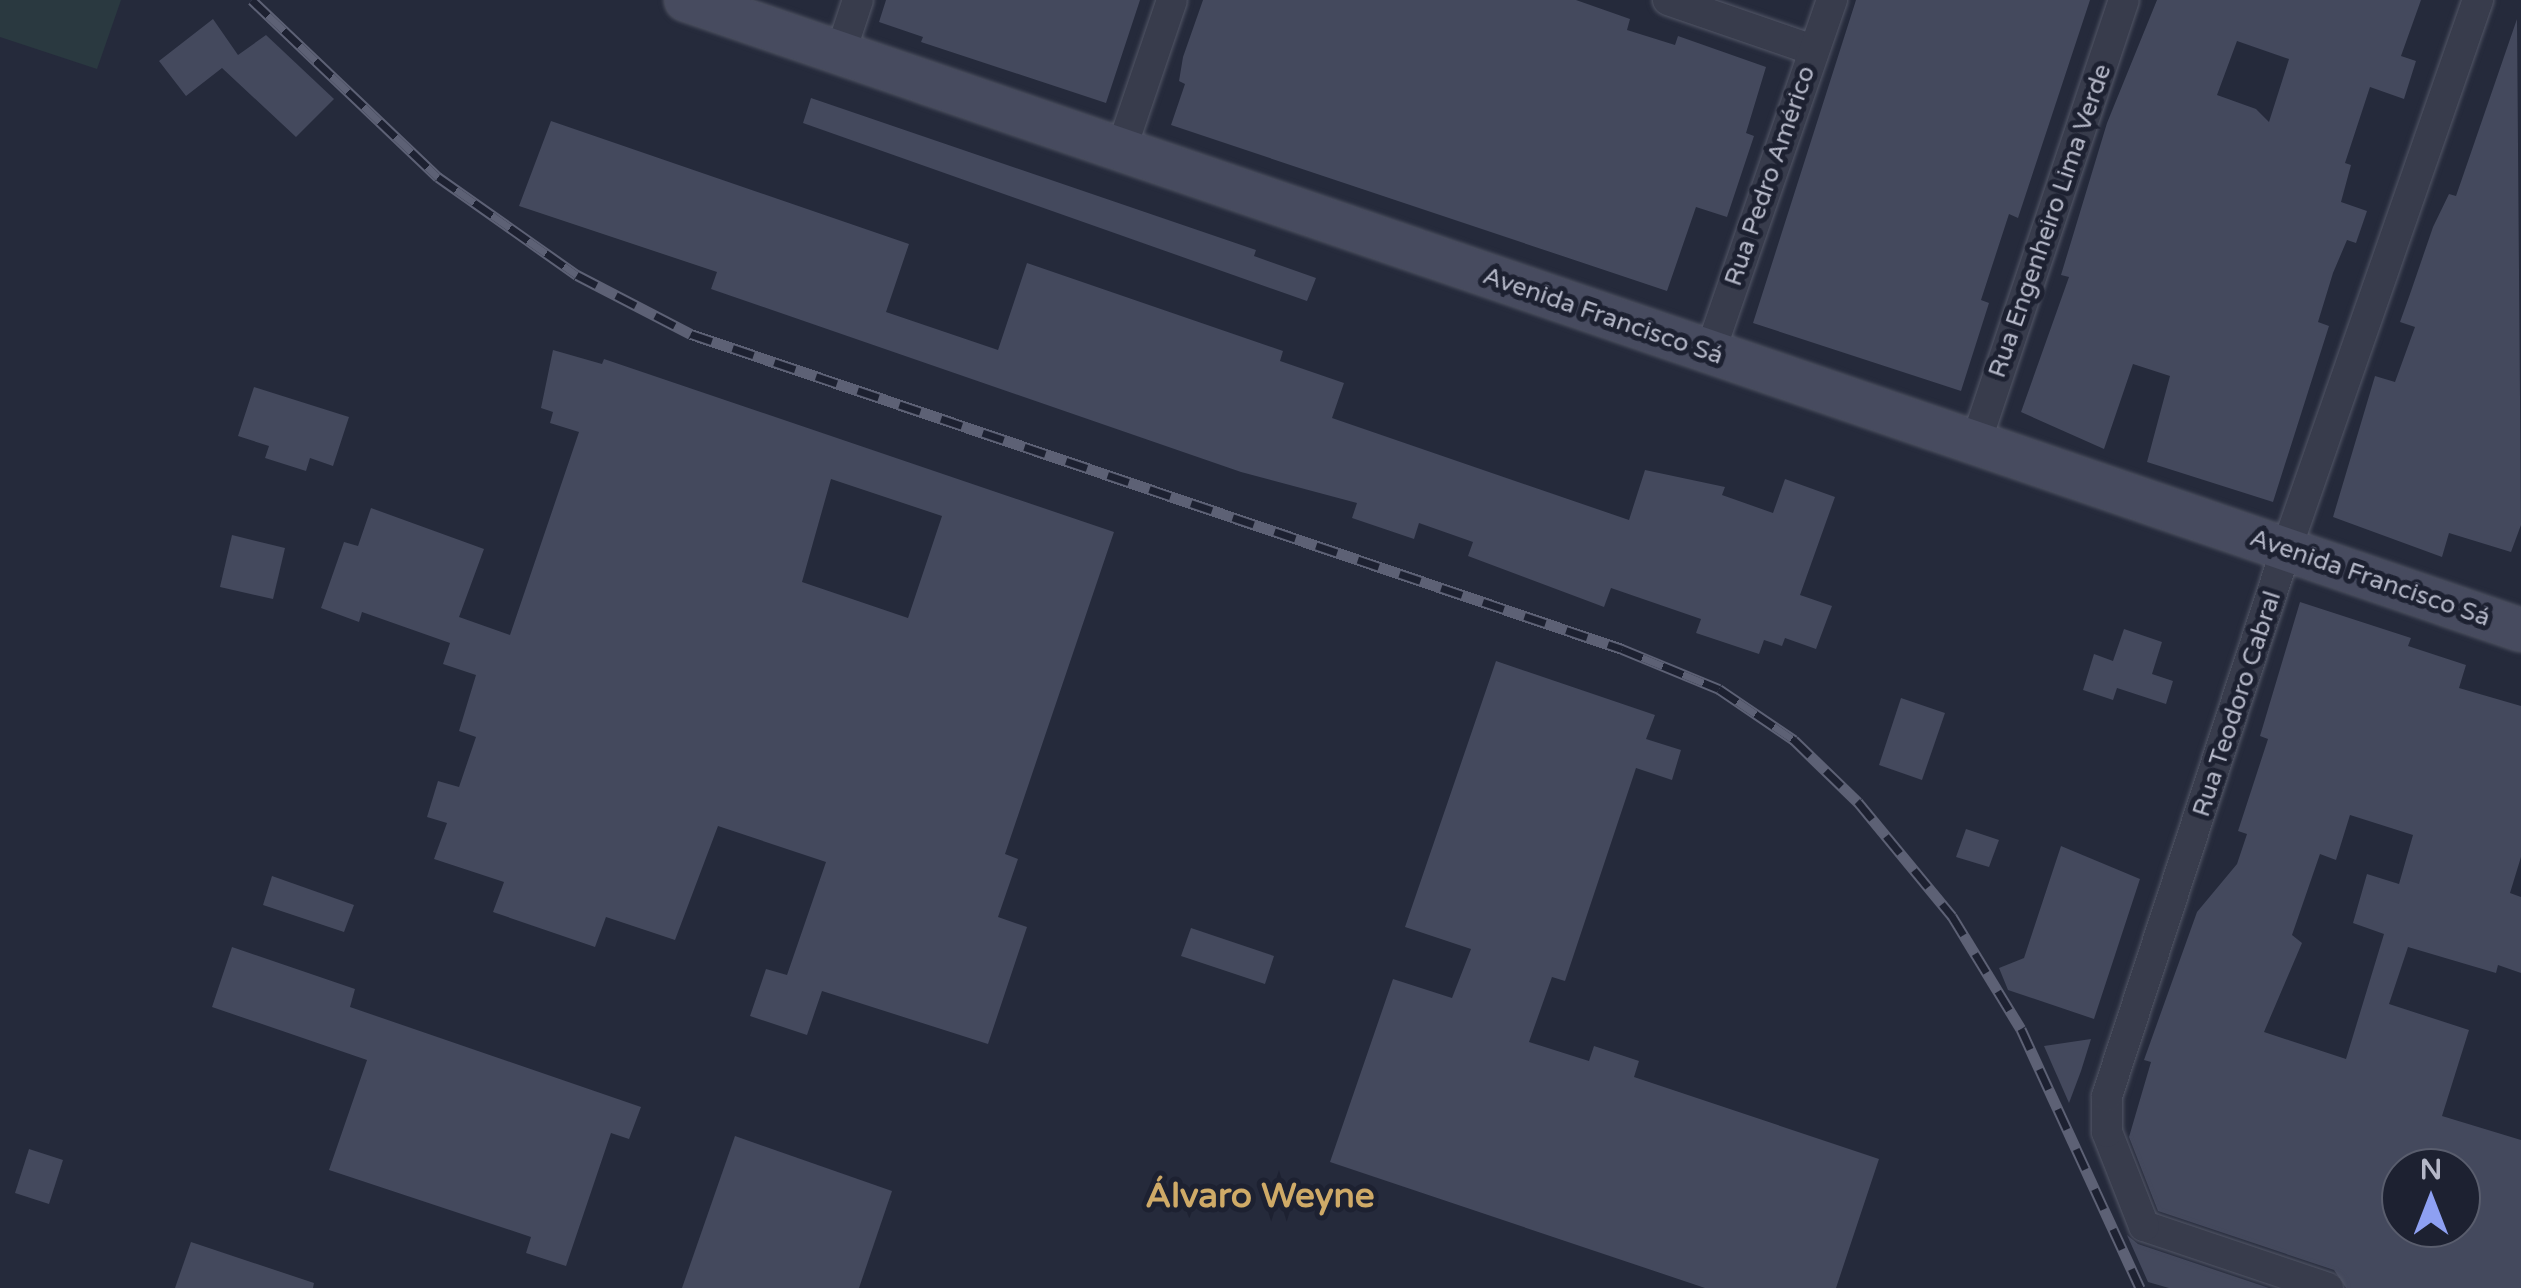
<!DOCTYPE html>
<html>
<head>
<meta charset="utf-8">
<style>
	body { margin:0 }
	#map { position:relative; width:2521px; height:1288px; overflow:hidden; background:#252a3b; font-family:"Varela Round",sans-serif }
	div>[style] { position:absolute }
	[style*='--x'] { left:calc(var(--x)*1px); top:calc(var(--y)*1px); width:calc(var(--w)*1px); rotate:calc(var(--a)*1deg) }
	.green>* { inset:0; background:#2a3940 }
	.building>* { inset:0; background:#44495d }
	.roads { filter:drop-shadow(0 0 2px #535767) drop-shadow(0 0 2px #535767) }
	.street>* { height:30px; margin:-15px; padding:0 15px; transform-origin:15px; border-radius:15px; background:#383c4c }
	.secondary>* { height:42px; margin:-21px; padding:0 21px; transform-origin:21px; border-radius:21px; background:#474b5f }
	.rail>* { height:11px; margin-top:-5.5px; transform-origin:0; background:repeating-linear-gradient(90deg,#1d2131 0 22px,#5d6175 0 44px); box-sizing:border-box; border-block:2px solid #5d6175 }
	span { translate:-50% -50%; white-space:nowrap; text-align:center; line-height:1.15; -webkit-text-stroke:10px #1d2131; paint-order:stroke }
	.street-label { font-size:25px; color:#b4b7c7 }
	.district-label { font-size:35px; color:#cfaa67; font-weight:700 }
	.north { position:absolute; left:2381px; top:1148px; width:100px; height:100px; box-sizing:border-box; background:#1d2131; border:2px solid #595d6d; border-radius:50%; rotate:0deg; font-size:28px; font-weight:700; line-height:40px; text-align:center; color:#b4b7c7 }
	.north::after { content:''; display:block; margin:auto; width:35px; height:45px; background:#8ea0f2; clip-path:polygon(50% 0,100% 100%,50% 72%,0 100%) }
</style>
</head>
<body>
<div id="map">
	<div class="green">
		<div style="clip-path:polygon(0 0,121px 0,97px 69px,0 37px)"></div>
	</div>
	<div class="building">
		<div style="clip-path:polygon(886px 0,1140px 0,1106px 103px,921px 42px,923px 37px,879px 22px)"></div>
		<div style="clip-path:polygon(1203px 0,1576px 0,1630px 19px,1627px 30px,1675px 45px,1678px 36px,1766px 67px,1746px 133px,1754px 136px,1727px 217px,1696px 207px,1667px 291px,1171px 125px,1185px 84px,1179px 81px,1183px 57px)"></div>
		<div style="clip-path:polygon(1856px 0,2090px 0,2018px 218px,2009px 214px,1981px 300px,1989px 303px,1961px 391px,1753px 323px)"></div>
		<div style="clip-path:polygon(evenodd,2157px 0,2421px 0,2401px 56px,2416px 61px,2404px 99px,2370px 87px,2345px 163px,2351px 165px,2341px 202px,2367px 211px,2356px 243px,2347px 240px,2333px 273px,2318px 322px,2329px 326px,2273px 502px,2147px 462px,2170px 376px,2133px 364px,2104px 449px,2021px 412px,2069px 277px,2061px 275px,2107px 123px,2157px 0,2237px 41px,2289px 59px,2269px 122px,2256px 109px,2217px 95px,2237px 41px)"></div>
		<div style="clip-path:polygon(213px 19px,238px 55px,266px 35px,334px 99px,296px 137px,222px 68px,186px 96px,159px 61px)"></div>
		<div style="clip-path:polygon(2517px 19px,2521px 525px,2511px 552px,2449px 533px,2442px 557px,2333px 517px,2375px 376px,2395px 382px,2415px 327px,2400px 322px,2410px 294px,2433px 227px,2449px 194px,2456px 196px)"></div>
		<div style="clip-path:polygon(811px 98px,1256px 250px,1254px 256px,1316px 278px,1307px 301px,803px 123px)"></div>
		<div style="clip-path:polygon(551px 121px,909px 244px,886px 312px,998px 350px,1027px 263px,1283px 351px,1280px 361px,1344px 383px,1332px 418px,1629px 520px,1645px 470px,1725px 487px,1722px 495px,1773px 513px,1785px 479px,1835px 497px,1800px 595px,1832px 606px,1816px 649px,1785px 638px,1782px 646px,1764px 640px,1759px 654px,1696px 633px,1701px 619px,1611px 588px,1604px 607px,1468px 556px,1473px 542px,1419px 523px,1414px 539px,1352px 518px,1357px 503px,1241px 472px,711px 289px,717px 272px,519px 206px)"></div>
		<div style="clip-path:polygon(evenodd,553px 350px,602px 364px,604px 359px,1114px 532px,1005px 854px,1018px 859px,998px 917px,1027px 927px,988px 1044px,822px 991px,807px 1035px,750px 1016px,766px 969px,787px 975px,826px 862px,718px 826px,675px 940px,606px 917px,595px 947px,493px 912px,504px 882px,434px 859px,447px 823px,427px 817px,438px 781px,459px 787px,476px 737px,459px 731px,476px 675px,443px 664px,450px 643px,362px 612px,359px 622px,321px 608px,344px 542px,358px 546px,371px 508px,484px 549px,459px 617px,510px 635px,579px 432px,550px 423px,553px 412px,541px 408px,553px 350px,831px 479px,942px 516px,908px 618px,802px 582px,831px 479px)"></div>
		<div style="clip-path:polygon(254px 387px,349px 417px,333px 466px,310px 458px,306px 471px,265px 458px,269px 446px,238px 436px)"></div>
		<div style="clip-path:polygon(232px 535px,285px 548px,273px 599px,220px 587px)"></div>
		<div style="clip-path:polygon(evenodd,2300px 602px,2411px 638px,2408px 646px,2466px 665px,2459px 688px,2521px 706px,2521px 857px,2510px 893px,2521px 897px,2521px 973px,2498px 965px,2496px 973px,2408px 947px,2389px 1004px,2469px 1030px,2442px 1116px,2521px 1140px,2521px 1288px,2346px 1288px,2334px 1270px,2158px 1211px,2129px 1137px,2151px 1062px,2144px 1060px,2197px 912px,2237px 864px,2247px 834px,2238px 831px,2268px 739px,2260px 736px,2300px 602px,2350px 815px,2413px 835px,2399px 884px,2367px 874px,2353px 923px,2384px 934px,2346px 1059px,2264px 1032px,2302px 943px,2292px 935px,2320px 854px,2336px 860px,2350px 815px,2300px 602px,2401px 1168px,2461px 1168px,2461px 1228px,2401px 1228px,2401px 1168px)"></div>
		<div style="clip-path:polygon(2124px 629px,2162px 642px,2152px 674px,2173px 681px,2166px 704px,2117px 688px,2113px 700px,2083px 690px,2094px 654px,2113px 661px)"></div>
		<div style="clip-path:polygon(1496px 661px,1655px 715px,1646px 739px,1681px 750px,1672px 780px,1636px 768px,1565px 981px,1552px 977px,1529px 1042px,1589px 1061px,1594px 1046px,1639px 1061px,1634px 1077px,1879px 1159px,1836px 1288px,1705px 1288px,1330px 1162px,1393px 979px,1452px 998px,1471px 949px,1405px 927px)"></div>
		<div style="clip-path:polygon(1901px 698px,1945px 713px,1922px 780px,1879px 765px)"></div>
		<div style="clip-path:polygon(1966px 829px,1999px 840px,1989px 867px,1956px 857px)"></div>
		<div style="clip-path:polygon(2061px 846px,2140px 879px,2094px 1019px,2008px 990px,1999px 968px,2024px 958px)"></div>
		<div style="clip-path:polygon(272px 876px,354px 905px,344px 932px,263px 905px)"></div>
		<div style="clip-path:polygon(1191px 928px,1274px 956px,1265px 984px,1181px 956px)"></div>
		<div style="clip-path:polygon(232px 947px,355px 989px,350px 1007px,641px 1107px,629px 1139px,611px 1133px,566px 1266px,526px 1253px,531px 1237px,329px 1170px,367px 1060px,212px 1007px)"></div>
		<div style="clip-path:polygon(2091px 1039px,2081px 1071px,2069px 1103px,2044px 1046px)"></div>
		<div style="clip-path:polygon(735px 1136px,892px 1191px,859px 1288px,682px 1288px)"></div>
		<div style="clip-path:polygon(29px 1149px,63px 1160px,49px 1204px,15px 1193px)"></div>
		<div style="clip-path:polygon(2127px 1235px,2138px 1244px,2269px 1288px,2169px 1288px,2148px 1282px)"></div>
		<div style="clip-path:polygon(191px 1242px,314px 1283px,313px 1288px,175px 1288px)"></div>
	</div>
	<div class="roads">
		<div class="street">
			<div style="--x:1668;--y:0;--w:153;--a:19"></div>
			<div style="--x:841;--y:51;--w:54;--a:-71.6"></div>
			<div style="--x:1121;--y:150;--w:158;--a:-71.2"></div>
			<div style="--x:1710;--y:352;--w:373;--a:-70.9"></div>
			<div style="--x:1976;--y:442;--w:466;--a:-71.5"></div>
			<div style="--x:2328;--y:1288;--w:194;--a:-161.4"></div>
			<div style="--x:2144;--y:1226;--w:101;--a:-111.5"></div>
			<div style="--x:2107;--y:1132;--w:36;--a:-90"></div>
			<div style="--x:2107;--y:1096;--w:575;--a:-71.85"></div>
			<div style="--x:2286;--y:550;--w:583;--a:-70.76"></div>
		</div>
		<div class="secondary">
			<div style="--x:686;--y:0;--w:1940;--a:18.95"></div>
		</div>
	</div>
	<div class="rail">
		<div style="--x:252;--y:0;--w:257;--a:43.6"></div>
		<div style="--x:438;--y:177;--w:170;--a:35.2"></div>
		<div style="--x:577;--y:275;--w:128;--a:27.4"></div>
		<div style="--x:691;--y:334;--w:983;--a:18.69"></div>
		<div style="--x:1622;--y:649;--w:105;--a:22.4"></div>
		<div style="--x:1719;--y:689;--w:91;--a:34.2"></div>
		<div style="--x:1794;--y:740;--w:89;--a:44.1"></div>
		<div style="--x:1858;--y:802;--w:148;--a:50.5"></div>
		<div style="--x:1952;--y:916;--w:132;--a:58.6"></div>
		<div style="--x:2021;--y:1029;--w:285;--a:65.3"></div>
	</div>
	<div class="street-label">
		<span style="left:1770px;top:176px;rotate:-71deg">Rua Pedro Américo</span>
		<span style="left:2050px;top:221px;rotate:-71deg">Rua Engenheiro Lima Verde</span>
		<span style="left:1603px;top:316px;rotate:19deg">Avenida Francisco Sá</span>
		<span style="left:2370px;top:578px;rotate:19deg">Avenida Francisco Sá</span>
		<span style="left:2237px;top:704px;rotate:-72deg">Rua Teodoro Cabral</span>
	</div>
	<div class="district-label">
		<span style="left:1260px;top:1196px">Álvaro Weyne</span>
	</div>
	<div class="north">N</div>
</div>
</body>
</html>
